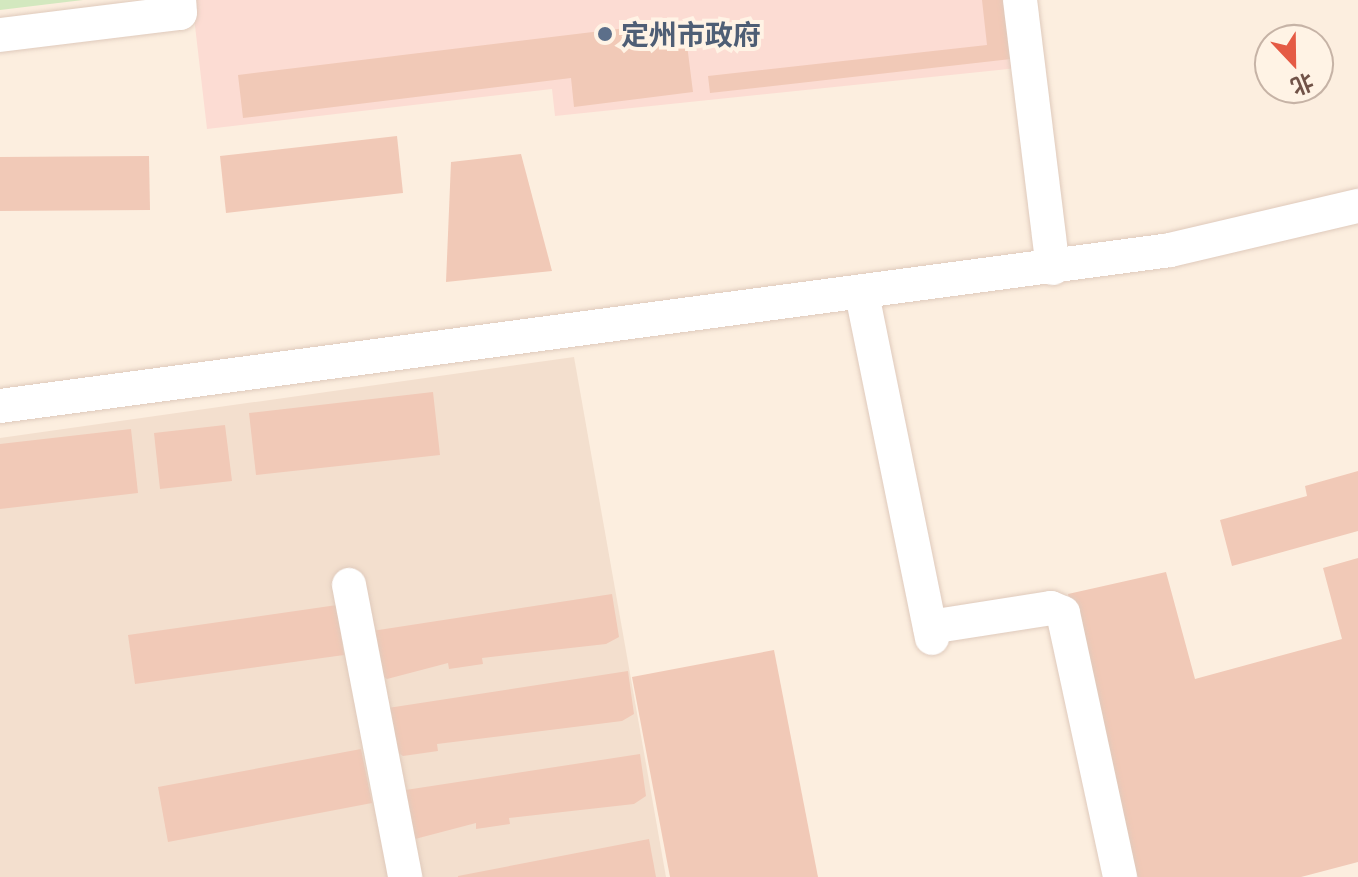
<!DOCTYPE html>
<html>
<head>
<meta charset="utf-8">
<style>
	body { margin:0 }
	#map { position:relative; width:1358px; height:877px; overflow:hidden; background:#fceedf; font-family:Manrope,"Noto Sans SC",sans-serif }
	div>[style] { position:absolute }
	[style*='--x'] { left:calc(var(--x)*1px); top:calc(var(--y)*1px); width:calc(var(--w)*1px); rotate:calc(var(--a)*1deg) }
	.residential>* { inset:0; background:#f3dfce }
	.commercial>* { inset:0; background:#fcdcd3 }
	.green>* { inset:0; background:#d3e8bf }
	.building>* { inset:0; background:#f1c9b7 }
	.roads { filter:drop-shadow(0 0 2px #dfcabc) drop-shadow(0 0 2px #dfcabc) }
	.minor>* { height:34px; margin:-17px; padding:0 17px; transform-origin:17px; border-radius:17px; background:#fff }
	.dots>* { width:22px; height:22px; translate:-50% -50%; box-sizing:border-box; border:4px solid #fff3e5; border-radius:50% }
	span { translate:-50% -50%; white-space:nowrap; text-align:center; line-height:1.15; -webkit-text-stroke:8px #fff3e5; paint-order:stroke }
	.service-label { font-size:28px; color:#4e5e75; font-weight:700 }
	.left { translate:0 -50%; text-align:left }
	.north { position:absolute; left:1254px; top:24px; width:80px; height:80px; box-sizing:border-box; background:#fff3e5; border:2px solid #c6b3a6; border-radius:50%; rotate:158deg; font-size:22px; font-weight:700; line-height:32px; text-align:center; color:#715348 }
	.north::after { content:''; display:block; margin:auto; width:28px; height:36px; background:#e55b45; clip-path:polygon(50% 0,100% 100%,50% 72%,0 100%) }
</style>
</head>
<body>
<div id="map">
	<div class="residential">
		<div style="clip-path:polygon(574px 357px,666px 877px,0 877px,0 438px)"></div>
	</div>
	<div class="commercial">
		<div style="clip-path:polygon(192px 0,1011px 0,1018px 68px,555px 116px,552px 89px,207px 129px)"></div>
	</div>
	<div class="green">
		<div style="clip-path:polygon(0 0,83px 0,0 10px)"></div>
	</div>
	<div class="building">
		<div style="clip-path:polygon(982px 0,1004px 0,1011px 59px,710px 93px,708px 76px,987px 45px)"></div>
		<div style="clip-path:polygon(684px 21px,693px 92px,574px 107px,571px 78px,243px 118px,238px 75px)"></div>
		<div style="clip-path:polygon(397px 136px,403px 193px,226px 213px,220px 156px)"></div>
		<div style="clip-path:polygon(521px 154px,552px 271px,446px 282px,451px 162px)"></div>
		<div style="clip-path:polygon(149px 156px,150px 210px,0 211px,0 157px)"></div>
		<div style="clip-path:polygon(433px 392px,440px 455px,256px 475px,249px 413px)"></div>
		<div style="clip-path:polygon(225px 425px,232px 481px,160px 489px,154px 433px)"></div>
		<div style="clip-path:polygon(131px 429px,138px 493px,0 509px,0 444px)"></div>
		<div style="clip-path:polygon(1358px 471px,1358px 531px,1232px 566px,1220px 520px,1307px 496px,1305px 486px)"></div>
		<div style="clip-path:polygon(1358px 558px,1358px 862px,1301px 877px,1132px 877px,1068px 594px,1166px 572px,1195px 679px,1342px 639px,1323px 568px)"></div>
		<div style="clip-path:polygon(612px 594px,619px 637px,606px 644px,482px 658px,483px 664px,449px 669px,448px 663px,387px 679px,378px 673px,372px 631px)"></div>
		<div style="clip-path:polygon(337px 605px,344px 655px,135px 684px,128px 635px)"></div>
		<div style="clip-path:polygon(774px 650px,818px 877px,670px 877px,632px 677px)"></div>
		<div style="clip-path:polygon(628px 671px,634px 714px,622px 721px,437px 744px,438px 751px,403px 756px,394px 750px,388px 708px)"></div>
		<div style="clip-path:polygon(361px 749px,372px 803px,168px 842px,158px 787px)"></div>
		<div style="clip-path:polygon(640px 754px,646px 796px,634px 804px,509px 818px,510px 824px,476px 829px,476px 823px,415px 839px,399px 791px)"></div>
		<div style="clip-path:polygon(649px 839px,656px 877px,458px 877px,458px 876px)"></div>
	</div>
	<div class="roads">
		<div class="minor">
			<div style="--x:1020;--y:0;--w:270;--a:83"></div>
			<div style="--x:0;--y:35;--w:181;--a:-7"></div>
			<div style="--x:180;--y:13;--w:13;--a:-94"></div>
			<div style="--x:862;--y:294;--w:351;--a:78.5"></div>
			<div style="--x:0;--y:406;--w:1180;--a:-7.59"></div>
			<div style="--x:1170;--y:250;--w:193;--a:-13.2"></div>
			<div style="--x:349;--y:585;--w:297;--a:79.1"></div>
			<div style="--x:930;--y:627;--w:122;--a:-8.9"></div>
			<div style="--x:1051;--y:608;--w:13;--a:23"></div>
			<div style="--x:1063;--y:613;--w:270;--a:77.8"></div>
		</div>
	</div>
	<div class="dots">
		<div style="left:605px;top:34px;background:#5c6f8a"></div>
	</div>
	<div class="service-label">
		<span class="left" style="left:621px;top:34px">定州市政府</span>
	</div>
	<div class="north">北</div>
</div>
</body>
</html>
